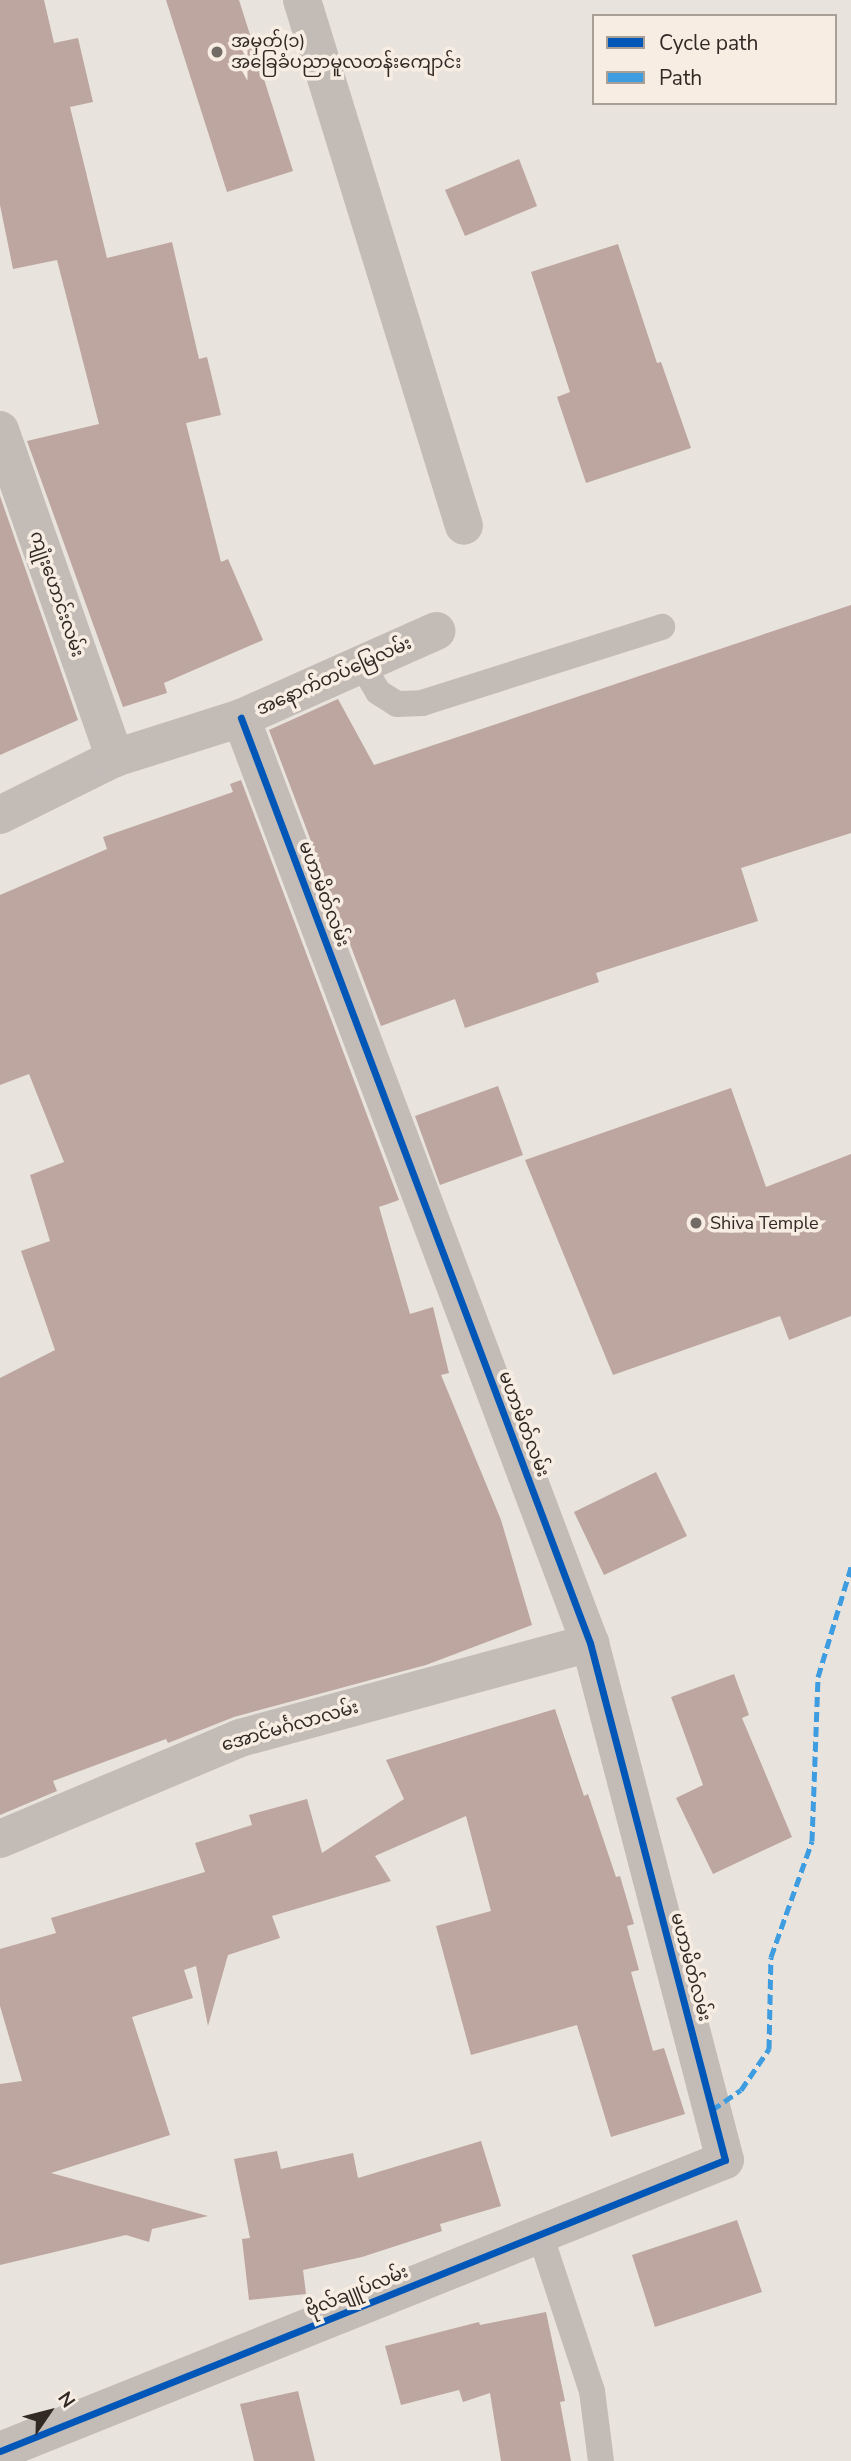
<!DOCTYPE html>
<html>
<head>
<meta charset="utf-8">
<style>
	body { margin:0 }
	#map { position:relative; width:851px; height:2461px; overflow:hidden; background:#e9e3dd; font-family:"Nunito Sans","Noto Sans Myanmar",sans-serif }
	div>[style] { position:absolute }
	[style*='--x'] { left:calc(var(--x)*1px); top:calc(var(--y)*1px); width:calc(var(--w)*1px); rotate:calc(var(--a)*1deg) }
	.building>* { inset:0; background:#bca69f }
	.service>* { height:26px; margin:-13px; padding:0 13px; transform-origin:13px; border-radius:13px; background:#c2bbb6 }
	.minor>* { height:38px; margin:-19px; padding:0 19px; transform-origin:19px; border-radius:19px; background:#c2bbb6 }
	.quiet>* { height:5px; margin-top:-2.5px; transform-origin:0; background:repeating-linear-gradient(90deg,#3e9ce0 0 10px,transparent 0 15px) }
	.cycleway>* { height:7px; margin:-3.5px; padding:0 3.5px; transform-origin:3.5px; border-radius:3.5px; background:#0057b8 }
	.dots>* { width:19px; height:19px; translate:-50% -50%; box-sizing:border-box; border:4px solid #f7ede3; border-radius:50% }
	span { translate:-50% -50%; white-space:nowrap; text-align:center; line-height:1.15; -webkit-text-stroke:7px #f7ede3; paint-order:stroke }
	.poi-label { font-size:18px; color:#322925 }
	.left { translate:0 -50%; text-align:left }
	.street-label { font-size:18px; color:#322925 }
	.legend { position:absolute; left:592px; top:14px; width:245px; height:91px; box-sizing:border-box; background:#f7ede3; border:2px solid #a89f97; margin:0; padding:9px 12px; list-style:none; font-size:21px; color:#322925 }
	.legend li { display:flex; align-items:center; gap:14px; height:35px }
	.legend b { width:35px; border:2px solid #a89f97 }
	.north { position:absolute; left:14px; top:2377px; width:70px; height:70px; -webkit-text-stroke:5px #f7ede3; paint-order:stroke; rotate:55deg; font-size:19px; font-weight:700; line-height:28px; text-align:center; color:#322925 }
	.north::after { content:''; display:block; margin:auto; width:24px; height:32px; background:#322925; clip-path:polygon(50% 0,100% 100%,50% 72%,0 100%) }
</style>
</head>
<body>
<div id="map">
	<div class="building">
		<div style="clip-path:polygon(0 0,44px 0,54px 43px,78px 38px,93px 102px,70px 107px,107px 258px,172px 242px,199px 359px,207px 357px,221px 415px,186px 423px,221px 562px,228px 559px,263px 640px,164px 683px,167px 693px,123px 707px,27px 441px,99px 424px,57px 260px,13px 269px,0 205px)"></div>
		<div style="clip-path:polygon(166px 0,239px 0,293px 171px,227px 192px)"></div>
		<div style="clip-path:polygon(519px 159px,537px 206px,465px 236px,445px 190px)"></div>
		<div style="clip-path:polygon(618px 244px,657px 363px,661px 362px,691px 448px,586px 483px,557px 397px,570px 392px,531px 272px)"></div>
		<div style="clip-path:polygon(0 496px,78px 720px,0 755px)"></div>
		<div style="clip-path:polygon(851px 605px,851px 833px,741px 868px,758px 921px,596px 973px,599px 982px,465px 1028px,455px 999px,381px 1026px,269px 730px,338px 699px,374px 765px)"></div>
		<div style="clip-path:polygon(241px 780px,399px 1200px,379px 1207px,410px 1314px,433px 1307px,449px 1373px,441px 1375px,501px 1520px,532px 1625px,426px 1665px,234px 1717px,168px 1743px,166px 1739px,53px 1781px,57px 1791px,0 1815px,0 1378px,55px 1350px,21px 1251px,50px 1241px,30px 1175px,64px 1162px,29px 1074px,0 1085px,0 895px,107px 849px,103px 837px,233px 792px,230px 784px)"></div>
		<div style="clip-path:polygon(498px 1086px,523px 1155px,440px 1185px,415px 1116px)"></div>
		<div style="clip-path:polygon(731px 1088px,766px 1187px,851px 1154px,851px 1316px,789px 1340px,780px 1316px,613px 1375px,525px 1160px)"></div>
		<div style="clip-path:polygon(656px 1472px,687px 1536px,604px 1575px,574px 1512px)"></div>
		<div style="clip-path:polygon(734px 1674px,749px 1715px,742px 1718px,792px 1837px,713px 1874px,676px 1798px,703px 1785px,671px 1697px)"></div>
		<div style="clip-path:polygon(555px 1709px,584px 1796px,588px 1794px,616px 1877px,620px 1876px,634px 1924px,627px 1926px,639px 1970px,631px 1972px,653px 2051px,664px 2048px,685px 2114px,611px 2137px,577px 2025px,471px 2055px,436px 1926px,491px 1911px,466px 1816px,375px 1856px,391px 1881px,272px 1916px,280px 1938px,228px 1955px,208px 2026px,196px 1966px,184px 1970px,193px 1998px,132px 2017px,170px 2135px,51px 2173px,208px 2216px,152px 2229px,149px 2242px,126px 2235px,0 2265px,0 2084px,22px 2081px,0 2006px,0 1949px,56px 1933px,51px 1918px,205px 1872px,195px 1843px,252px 1825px,249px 1815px,307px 1799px,322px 1853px,404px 1799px,386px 1760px)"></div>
		<div style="clip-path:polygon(481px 2141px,501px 2206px,440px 2224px,442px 2231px,362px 2257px,303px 2270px,306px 2294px,249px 2300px,242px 2239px,250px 2238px,234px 2159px,277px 2151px,281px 2169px,353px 2153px,358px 2178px)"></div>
		<div style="clip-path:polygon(737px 2220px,762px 2292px,655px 2327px,632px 2255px)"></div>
		<div style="clip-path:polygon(546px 2312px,565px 2401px,560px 2402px,571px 2461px,501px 2461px,490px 2393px,463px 2402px,459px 2390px,401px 2405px,385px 2346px,479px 2322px,480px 2325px)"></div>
		<div style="clip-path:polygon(298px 2391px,315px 2461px,254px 2461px,240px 2404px)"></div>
	</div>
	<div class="service">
		<div style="--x:362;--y:665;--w:31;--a:59"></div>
		<div style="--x:378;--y:692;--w:22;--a:32"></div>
		<div style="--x:397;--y:704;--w:25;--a:-2"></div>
		<div style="--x:422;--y:703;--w:252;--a:-17.6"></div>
		<div style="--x:540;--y:2234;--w:165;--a:71.7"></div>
		<div style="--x:592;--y:2391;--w:71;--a:82.7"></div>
	</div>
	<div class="minor">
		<div style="--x:302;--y:0;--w:550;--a:72.88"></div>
		<div style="--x:0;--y:430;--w:348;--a:70.7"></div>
		<div style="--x:0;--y:815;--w:128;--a:-26.4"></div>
		<div style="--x:115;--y:758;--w:132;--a:-17.6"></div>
		<div style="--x:241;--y:718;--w:214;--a:-24"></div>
		<div style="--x:0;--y:1839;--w:260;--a:-22.8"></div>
		<div style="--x:240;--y:1738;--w:363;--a:-15.2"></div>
		<div style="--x:0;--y:2451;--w:781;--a:-21.87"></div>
		<div style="--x:725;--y:2160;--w:534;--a:-104.63"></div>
		<div style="--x:590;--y:1643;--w:989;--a:-110.67"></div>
	</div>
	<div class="quiet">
		<div style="--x:712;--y:2110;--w:35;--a:-35"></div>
		<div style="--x:741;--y:2090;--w:50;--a:-55.7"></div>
		<div style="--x:769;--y:2049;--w:92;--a:-88.8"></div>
		<div style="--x:771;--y:1957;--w:123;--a:-70.5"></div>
		<div style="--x:812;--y:1841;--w:164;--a:-87.9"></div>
		<div style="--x:818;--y:1677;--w:115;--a:-73.3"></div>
	</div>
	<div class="cycleway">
		<div style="--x:0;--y:2451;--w:781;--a:-21.87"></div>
		<div style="--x:725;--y:2160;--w:534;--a:-104.63"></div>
		<div style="--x:590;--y:1643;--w:989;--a:-110.67"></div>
	</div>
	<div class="dots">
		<div style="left:217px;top:52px;background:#726a65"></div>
		<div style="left:696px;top:1223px;background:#726a65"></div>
	</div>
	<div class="poi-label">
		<span class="left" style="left:231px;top:52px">အမှတ်(၁)<br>အခြေခံပညာမူလတန်းကျောင်း</span>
		<span class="left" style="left:710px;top:1223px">Shiva Temple</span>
	</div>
	<div class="street-label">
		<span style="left:57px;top:594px;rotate:71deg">ကျုံးဟောင်းလမ်း</span>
		<span style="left:334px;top:676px;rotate:-24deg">အနောက်တပ်မြေလမ်း</span>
		<span style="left:324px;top:894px;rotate:69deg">မဟာမိတ်လမ်း</span>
		<span style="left:524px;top:1424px;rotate:69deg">မဟာမိတ်လမ်း</span>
		<span style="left:290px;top:1726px;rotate:-16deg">အောင်မင်္ဂလာလမ်း</span>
		<span style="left:691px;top:1967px;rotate:75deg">မဟာမိတ်လမ်း</span>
		<span style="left:357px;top:2291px;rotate:-22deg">ဗိုလ်ချူပ်လမ်း</span>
	</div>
	<ul class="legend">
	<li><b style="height:9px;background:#0057b8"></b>Cycle path</li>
	<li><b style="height:9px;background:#3e9ce0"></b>Path</li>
	</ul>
	<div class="north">N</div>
</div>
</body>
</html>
